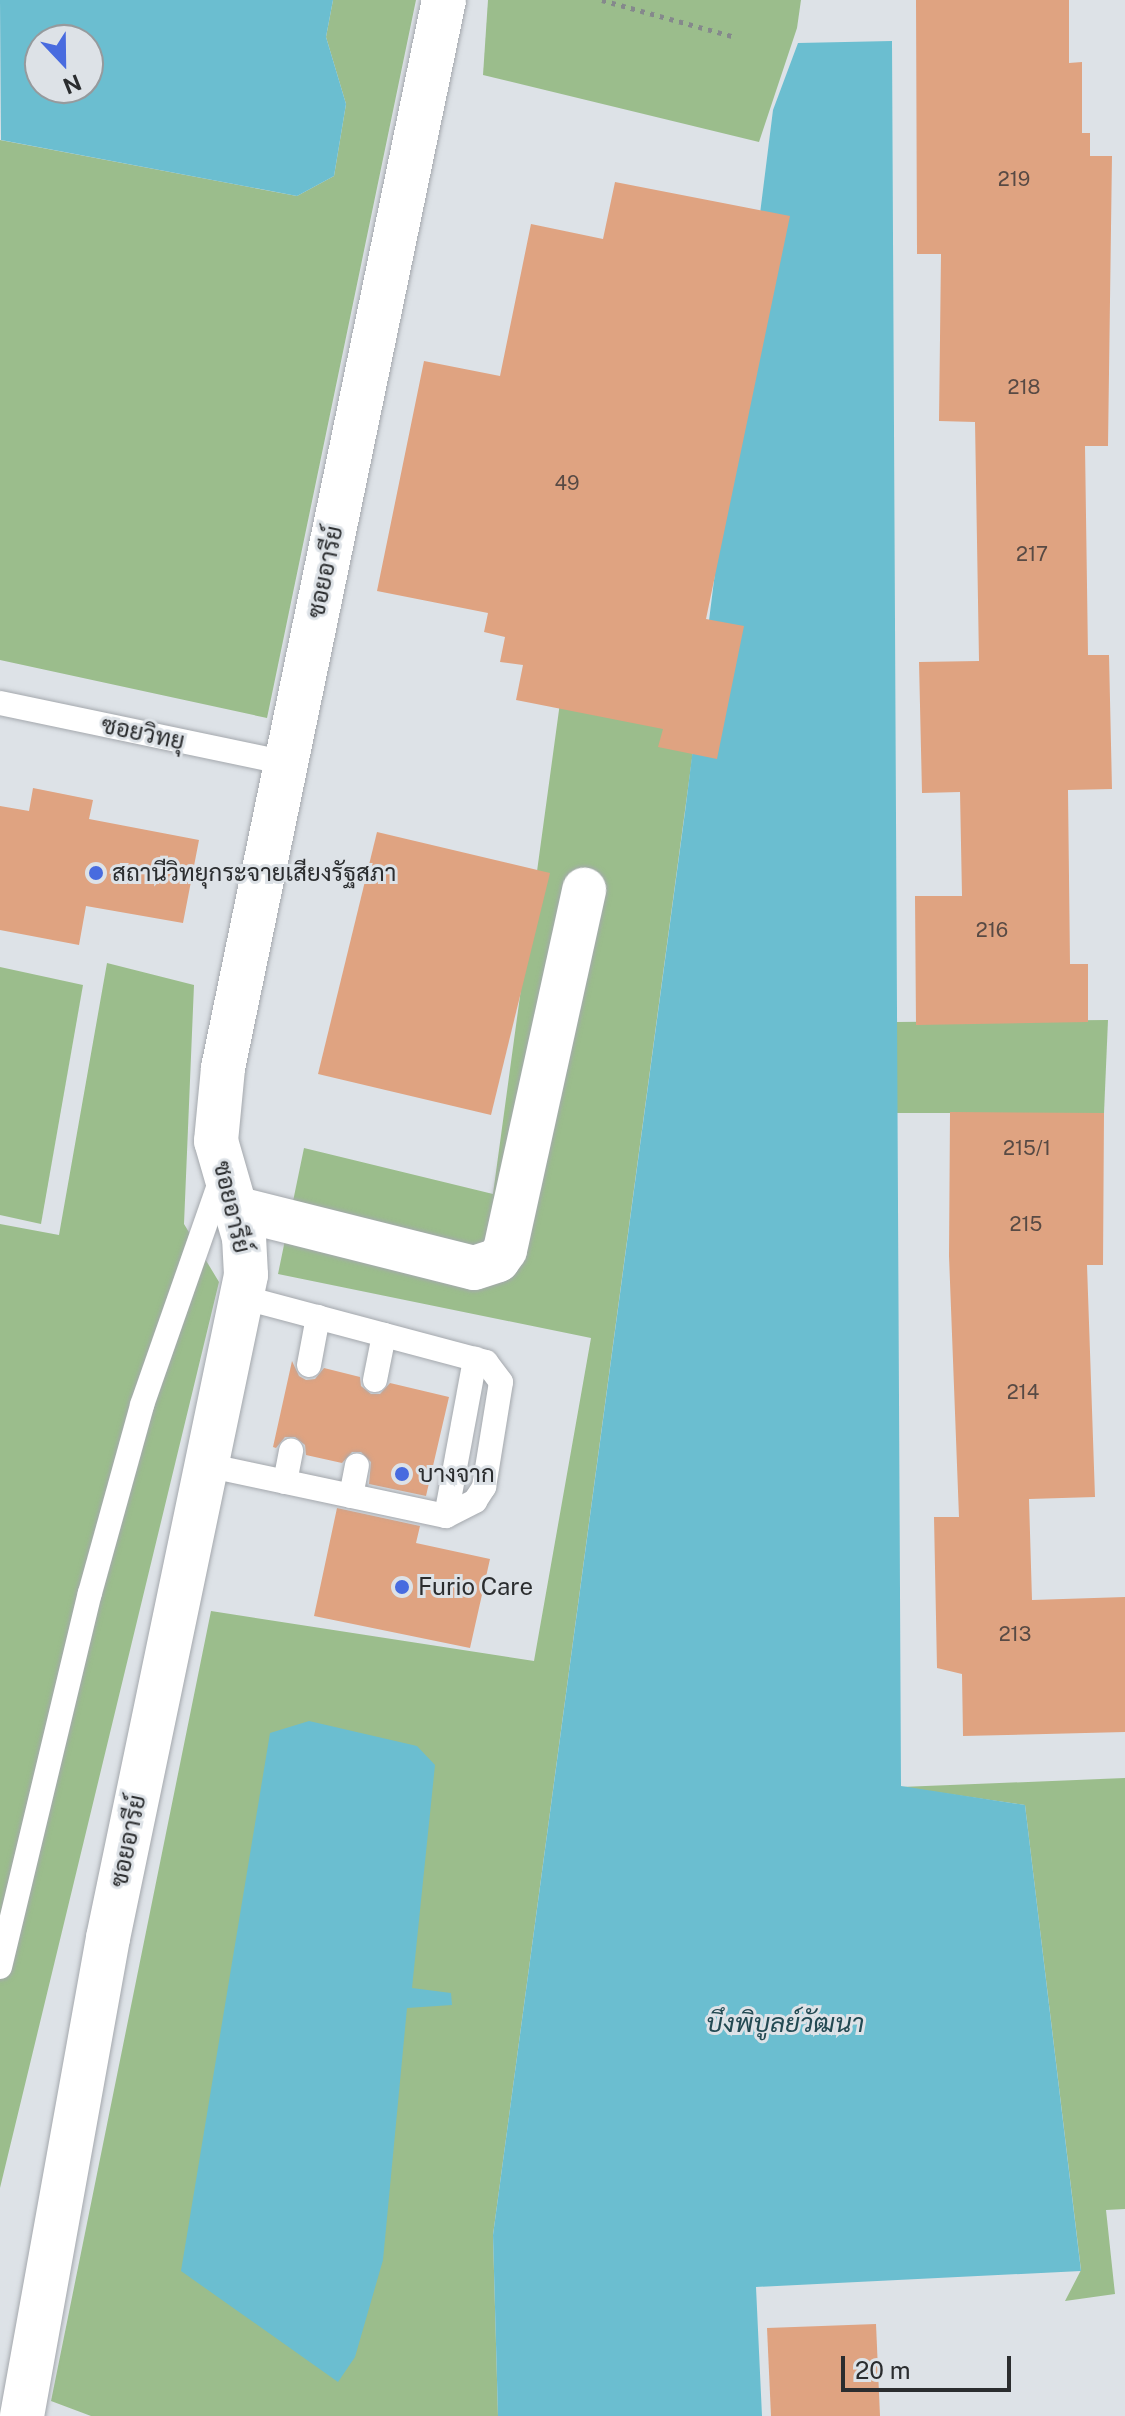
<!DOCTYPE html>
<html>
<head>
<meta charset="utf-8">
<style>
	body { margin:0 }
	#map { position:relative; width:1125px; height:2416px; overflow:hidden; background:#dde2e7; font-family:"Public Sans",Sarabun,sans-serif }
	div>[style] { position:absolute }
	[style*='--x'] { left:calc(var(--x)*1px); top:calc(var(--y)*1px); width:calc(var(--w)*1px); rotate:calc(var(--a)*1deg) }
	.green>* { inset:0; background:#9bbd8c }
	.water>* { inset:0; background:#6bbed0 }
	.building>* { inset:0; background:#dfa381 }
	.path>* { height:5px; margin-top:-2.5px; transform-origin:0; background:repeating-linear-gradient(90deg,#85898c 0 4px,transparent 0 10px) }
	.roads { filter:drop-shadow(0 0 2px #a4a8ad) drop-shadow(0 0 2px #a4a8ad) }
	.service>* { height:24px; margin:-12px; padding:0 12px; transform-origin:12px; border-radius:12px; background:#fff }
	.minor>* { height:44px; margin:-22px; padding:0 22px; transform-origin:22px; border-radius:22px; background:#fff }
	.dots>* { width:22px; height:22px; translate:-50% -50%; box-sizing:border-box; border:4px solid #dde2e7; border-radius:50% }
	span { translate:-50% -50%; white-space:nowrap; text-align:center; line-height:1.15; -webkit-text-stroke:6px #dde2e7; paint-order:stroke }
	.number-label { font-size:20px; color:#584a44 }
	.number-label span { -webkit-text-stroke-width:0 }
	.street-label { font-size:24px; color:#2b2d2f }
	.poi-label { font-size:24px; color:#2b2d2f }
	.left { translate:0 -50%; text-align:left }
	.water-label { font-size:26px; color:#224952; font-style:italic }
	.north { position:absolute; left:24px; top:24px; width:80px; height:80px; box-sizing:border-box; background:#dde2e7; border:2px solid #969a9d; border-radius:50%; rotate:158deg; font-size:22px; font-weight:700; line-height:32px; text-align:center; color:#2b2d2f }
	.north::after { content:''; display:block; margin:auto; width:28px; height:36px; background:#486bdf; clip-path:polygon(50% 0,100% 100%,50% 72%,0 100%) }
	.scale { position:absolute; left:841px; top:2356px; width:170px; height:36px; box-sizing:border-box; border:4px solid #2b2d2f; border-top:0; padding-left:10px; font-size:24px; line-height:28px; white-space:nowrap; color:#2b2d2f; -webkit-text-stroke:6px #dde2e7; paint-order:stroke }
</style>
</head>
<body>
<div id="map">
	<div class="green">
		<div style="clip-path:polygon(333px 0,416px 0,267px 718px,0 660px,0 140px,297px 196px,334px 176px,346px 104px,326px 37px)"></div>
		<div style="clip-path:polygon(488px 0,801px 0,797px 28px,759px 142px,483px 75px)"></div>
		<div style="clip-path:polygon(562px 688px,696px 729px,493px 2235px,498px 2416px,91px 2416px,51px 2401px,211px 1611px,534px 1661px,591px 1338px,278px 1274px,304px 1148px,493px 1194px)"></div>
		<div style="clip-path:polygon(107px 963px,194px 985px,184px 1224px,219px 1282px,0 2188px,0 1224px,59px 1235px)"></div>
		<div style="clip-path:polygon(0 967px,83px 985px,41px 1224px,0 1215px)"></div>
		<div style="clip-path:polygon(1108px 1020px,1104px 1113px,897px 1113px,897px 1022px)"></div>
		<div style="clip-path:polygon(1125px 1778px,1125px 2209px,1106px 2210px,1115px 2294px,1065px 2301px,1081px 2270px,1025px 1805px,901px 1787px)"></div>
	</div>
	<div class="water">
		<div style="clip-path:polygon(evenodd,0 0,333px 0,326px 37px,346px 104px,334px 176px,297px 196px,1px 140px,0 0,88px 40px,88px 88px,40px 88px,40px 40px,88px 40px)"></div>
		<div style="clip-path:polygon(892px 41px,901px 1786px,1025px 1805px,1081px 2271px,756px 2287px,762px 2416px,498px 2416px,493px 2235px,685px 812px,773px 110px,798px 43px)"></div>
		<div style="clip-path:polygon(309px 1721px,417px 1746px,435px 1765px,412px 1988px,451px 1993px,452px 2005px,407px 2008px,383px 2260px,355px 2357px,338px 2382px,181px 2271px,270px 1733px)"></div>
	</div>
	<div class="building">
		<div style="clip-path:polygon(916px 0,1069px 0,1069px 63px,1082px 62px,1082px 133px,1090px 133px,1090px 156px,1112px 156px,1108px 446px,1085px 446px,1088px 655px,1109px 655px,1112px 789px,1068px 790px,1070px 964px,1088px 964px,1088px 1022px,916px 1025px,915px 896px,962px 896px,960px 792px,922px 793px,919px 662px,979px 661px,975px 422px,939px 421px,941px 254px,917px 254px)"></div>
		<div style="clip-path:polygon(615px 182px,790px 216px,706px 619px,744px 626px,717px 759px,658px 747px,663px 729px,516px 700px,523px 665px,500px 662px,505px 637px,484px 632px,488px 613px,377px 591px,424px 361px,500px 376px,531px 224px,603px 239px)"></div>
		<div style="clip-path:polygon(33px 788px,93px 800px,89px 819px,199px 840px,183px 923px,86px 906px,79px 945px,0 930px,0 806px,29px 811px)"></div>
		<div style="clip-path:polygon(377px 832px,550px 873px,491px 1115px,318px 1074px)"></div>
		<div style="clip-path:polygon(950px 1112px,1104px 1113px,1103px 1265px,1087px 1265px,1095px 1497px,1029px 1499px,1032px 1600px,1125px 1597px,1125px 1732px,963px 1736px,962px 1674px,937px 1668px,934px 1517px,959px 1517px,949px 1256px)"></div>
		<div style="clip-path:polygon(292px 1361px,299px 1376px,306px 1380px,315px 1379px,324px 1368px,360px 1377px,361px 1386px,371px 1394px,380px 1394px,390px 1383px,449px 1397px,426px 1496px,369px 1484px,371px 1462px,361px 1452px,352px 1452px,342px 1463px,306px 1455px,305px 1445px,295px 1437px,285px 1437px,276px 1448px,273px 1447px)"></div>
		<div style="clip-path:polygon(337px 1508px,420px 1526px,416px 1543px,490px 1559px,470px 1648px,314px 1616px)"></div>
		<div style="clip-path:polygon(876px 2324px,880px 2416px,771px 2416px,767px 2328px)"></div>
	</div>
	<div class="path">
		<div style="--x:602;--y:0;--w:138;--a:15.5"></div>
	</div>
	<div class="roads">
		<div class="service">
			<div style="--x:0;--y:703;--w:292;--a:11.8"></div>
			<div style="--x:309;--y:1365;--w:49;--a:-79.4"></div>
			<div style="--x:375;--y:1380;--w:46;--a:-78.7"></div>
			<div style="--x:206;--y:1465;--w:245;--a:12"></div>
			<div style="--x:446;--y:1516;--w:33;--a:-27"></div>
			<div style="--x:475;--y:1501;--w:17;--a:-57"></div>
			<div style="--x:484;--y:1487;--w:106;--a:-80.8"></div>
			<div style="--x:501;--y:1382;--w:25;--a:-127"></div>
			<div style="--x:486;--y:1362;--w:253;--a:-165.1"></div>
			<div style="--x:285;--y:1482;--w:32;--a:-79"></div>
			<div style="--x:351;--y:1496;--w:31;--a:-79"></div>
			<div style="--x:446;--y:1516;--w:160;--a:-79.5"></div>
			<div style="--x:0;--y:1967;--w:385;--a:-76.5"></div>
			<div style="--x:90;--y:1593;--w:195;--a:-74.5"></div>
			<div style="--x:142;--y:1405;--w:242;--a:-70.7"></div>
		</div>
		<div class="minor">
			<div style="--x:235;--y:1208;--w:246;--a:14.1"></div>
			<div style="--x:474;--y:1268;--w:25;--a:-18"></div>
			<div style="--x:498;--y:1260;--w:12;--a:-55"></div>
			<div style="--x:505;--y:1250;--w:369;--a:-77.6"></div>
			<div style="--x:22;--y:2416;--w:486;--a:-79.8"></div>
			<div style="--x:108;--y:1938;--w:677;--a:-78.24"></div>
			<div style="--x:246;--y:1275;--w:37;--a:-93"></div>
			<div style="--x:244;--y:1238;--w:101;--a:-106.1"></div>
			<div style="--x:216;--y:1141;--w:73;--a:-84.5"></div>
			<div style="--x:223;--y:1068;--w:1091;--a:-78.31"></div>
		</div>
	</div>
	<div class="dots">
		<div style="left:96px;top:873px;background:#486bdf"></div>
		<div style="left:402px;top:1474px;background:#486bdf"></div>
		<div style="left:402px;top:1587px;background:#486bdf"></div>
	</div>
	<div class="number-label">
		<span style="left:1014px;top:179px">219</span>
		<span style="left:1024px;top:387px">218</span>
		<span style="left:567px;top:483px">49</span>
		<span style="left:1032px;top:554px">217</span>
		<span style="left:992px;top:930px">216</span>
		<span style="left:1027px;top:1148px">215/1</span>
		<span style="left:1026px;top:1224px">215</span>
		<span style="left:1023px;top:1392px">214</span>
		<span style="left:1015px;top:1634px">213</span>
	</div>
	<div class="street-label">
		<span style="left:325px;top:572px;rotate:-78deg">ซอยอารีย์</span>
		<span style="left:143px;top:733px;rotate:12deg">ซอยวิทยุ</span>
		<span style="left:232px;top:1207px;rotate:77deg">ซอยอารีย์</span>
		<span style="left:128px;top:1841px;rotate:-78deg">ซอยอารีย์</span>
	</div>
	<div class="poi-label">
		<span class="left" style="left:112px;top:873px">สถานีวิทยุกระจายเสียงรัฐสภา</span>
		<span class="left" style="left:418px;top:1474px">บางจาก</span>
		<span class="left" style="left:418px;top:1587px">Furio Care</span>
	</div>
	<div class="water-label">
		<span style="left:785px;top:2023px">บึงพิบูลย์วัฒนา</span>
	</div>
	<div class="north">N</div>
	<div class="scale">20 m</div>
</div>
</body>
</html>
